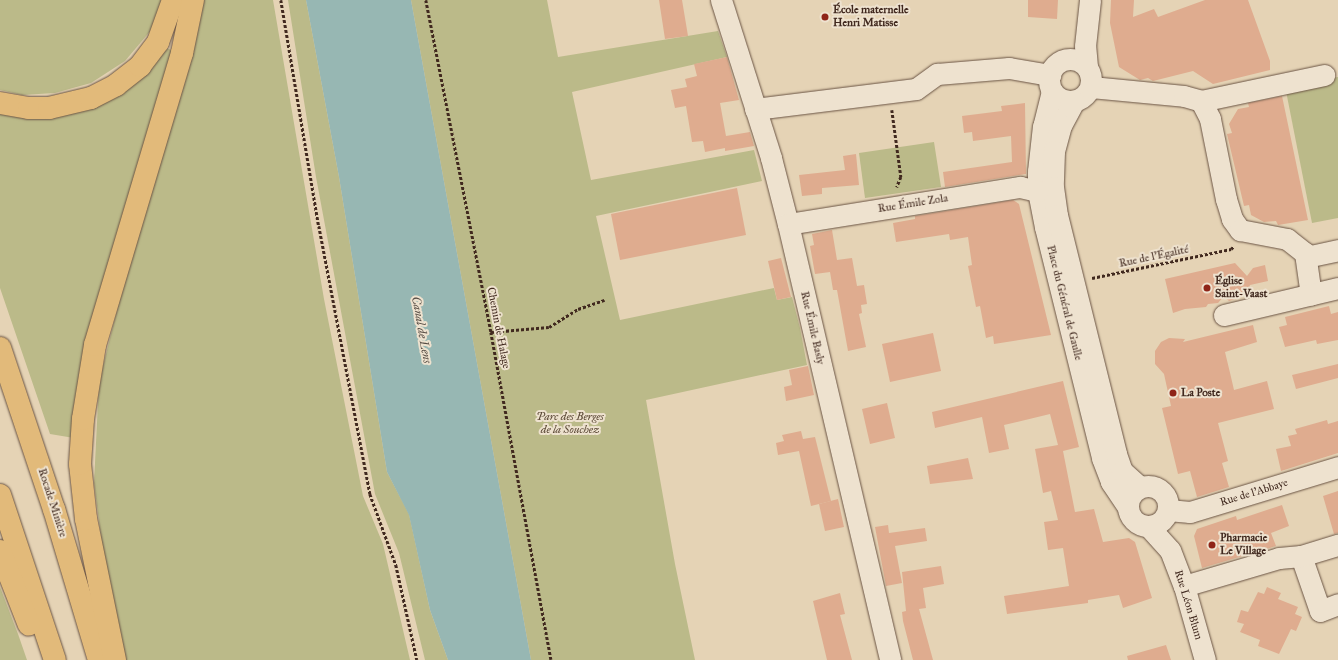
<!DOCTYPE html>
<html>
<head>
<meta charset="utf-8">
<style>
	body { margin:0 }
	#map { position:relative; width:1338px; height:660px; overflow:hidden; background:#e5d3b5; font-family:"IM FELL Great Primer",serif }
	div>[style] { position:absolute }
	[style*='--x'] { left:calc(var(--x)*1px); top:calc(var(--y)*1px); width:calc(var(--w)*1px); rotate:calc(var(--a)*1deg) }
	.green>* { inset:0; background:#bbba89 }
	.water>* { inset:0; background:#97b7b3 }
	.building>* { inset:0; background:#dfac8f }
	.path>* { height:2.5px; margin-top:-1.25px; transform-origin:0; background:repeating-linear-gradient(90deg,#41291f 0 3px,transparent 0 5px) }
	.roads { filter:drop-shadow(0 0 1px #6a5444) drop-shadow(0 0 1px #6a5444) }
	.minor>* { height:21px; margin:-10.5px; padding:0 10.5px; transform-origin:10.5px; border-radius:10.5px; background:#eee2cf }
	.minor>.ring { margin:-10.5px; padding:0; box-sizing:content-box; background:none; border:21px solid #eee2cf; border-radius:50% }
	.highway>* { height:22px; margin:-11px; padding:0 11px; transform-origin:11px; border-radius:11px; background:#e2ba7a }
	.dots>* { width:11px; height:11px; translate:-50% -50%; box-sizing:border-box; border:2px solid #eee2cf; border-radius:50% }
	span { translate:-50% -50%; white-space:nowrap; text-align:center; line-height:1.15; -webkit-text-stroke:4px #eee2cf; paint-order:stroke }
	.poi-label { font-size:11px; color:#41291f; font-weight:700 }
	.left { translate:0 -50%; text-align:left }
	.street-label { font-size:11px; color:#41291f }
	.park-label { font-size:11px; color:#594634; font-style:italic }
	.water-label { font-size:12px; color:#564c44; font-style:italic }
</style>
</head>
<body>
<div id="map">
	<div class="green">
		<div style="clip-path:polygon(0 0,162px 0,152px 29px,125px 61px,91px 83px,55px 93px,22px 95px,0 90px)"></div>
		<div style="clip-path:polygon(204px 0,273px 0,324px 299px,363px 496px,383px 544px,410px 660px,126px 660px,105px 568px,94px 483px,99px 382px,120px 298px,192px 58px)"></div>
		<div style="clip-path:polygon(288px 0,306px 0,339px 177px,387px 472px,409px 514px,430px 610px,448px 660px,425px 660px,399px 553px,375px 494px,316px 177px)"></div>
		<div style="clip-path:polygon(411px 0,547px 0,558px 57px,718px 31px,727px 57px,572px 92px,591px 180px,754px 150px,762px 181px,596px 216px,620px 320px,774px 288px,777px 300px,792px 297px,800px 328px,807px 365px,646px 400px,675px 564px,695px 660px,531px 660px)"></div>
		<div style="clip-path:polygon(162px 47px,175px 51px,74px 438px,50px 434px,0 288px,0 110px,42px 115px)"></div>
		<div style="clip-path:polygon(1338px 77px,1338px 218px,1312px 223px,1285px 86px)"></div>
		<div style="clip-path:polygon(934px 142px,941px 187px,865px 198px,859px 153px)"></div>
		<div style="clip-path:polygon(0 587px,18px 634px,27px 660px,0 660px)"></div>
	</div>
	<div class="water">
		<div style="clip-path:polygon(306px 0,411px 0,531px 660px,448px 660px,430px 610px,409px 515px,387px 472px,339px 177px)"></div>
	</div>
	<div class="building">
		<div style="clip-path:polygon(659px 0,682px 0,688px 36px,665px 39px)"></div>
		<div style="clip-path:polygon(1028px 0,1058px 0,1057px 19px,1028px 17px)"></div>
		<div style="clip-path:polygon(1111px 0,1134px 0,1133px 17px,1154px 9px,1158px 17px,1205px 0,1248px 0,1270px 61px,1270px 70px,1213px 84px,1193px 71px,1153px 81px,1148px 78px,1140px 80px,1119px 67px,1110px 23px)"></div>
		<div style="clip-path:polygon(727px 57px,739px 100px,720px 103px,726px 136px,750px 132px,754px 146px,725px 151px,725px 148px,705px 152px,703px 141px,692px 142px,686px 106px,675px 108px,671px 90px,687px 87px,685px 79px,697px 76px,694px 64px)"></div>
		<div style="clip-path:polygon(1282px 96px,1308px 220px,1278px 225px,1276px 221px,1264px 222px,1251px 215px,1249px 205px,1244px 206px,1227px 134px,1232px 133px,1229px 124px,1238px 109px,1249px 107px,1248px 103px)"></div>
		<div style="clip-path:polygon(1025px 103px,1026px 174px,945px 187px,943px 172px,1012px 162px,1011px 136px,973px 141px,972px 132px,964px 133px,962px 116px,1002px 111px,1001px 106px)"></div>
		<div style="clip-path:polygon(856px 154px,859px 185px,822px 188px,822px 194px,802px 196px,799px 175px,845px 170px,843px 156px)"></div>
		<div style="clip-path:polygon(737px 188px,746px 235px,620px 260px,611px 214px)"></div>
		<div style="clip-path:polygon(1013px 200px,1019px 204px,1051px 335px,994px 344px,993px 336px,986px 338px,980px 306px,976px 307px,968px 266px,972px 265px,968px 237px,950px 240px,949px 234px,896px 242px,893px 223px,915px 219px,915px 216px)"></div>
		<div style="clip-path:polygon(832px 230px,837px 260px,852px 258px,857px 286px,864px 285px,867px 304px,861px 305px,862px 313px,859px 314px,866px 347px,848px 351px,837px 290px,833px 290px,830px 272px,815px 274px,810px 246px,814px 245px,812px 234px)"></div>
		<div style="clip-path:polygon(781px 258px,791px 297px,777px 300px,768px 261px)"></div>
		<div style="clip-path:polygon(1235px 263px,1247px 276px,1253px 268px,1265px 265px,1268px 281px,1250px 285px,1247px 293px,1241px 297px,1229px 301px,1224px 296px,1218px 303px,1208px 304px,1206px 307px,1185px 309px,1173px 313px,1165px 279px)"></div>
		<div style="clip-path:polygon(1329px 306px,1331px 314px,1338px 312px,1338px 340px,1317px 344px,1316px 340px,1285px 347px,1279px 327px,1287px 325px,1285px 317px)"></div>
		<div style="clip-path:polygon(1253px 325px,1257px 342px,1225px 352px,1231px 377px,1234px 390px,1267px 381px,1274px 409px,1218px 423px,1228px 461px,1222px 463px,1229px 487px,1197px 497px,1190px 471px,1178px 474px,1162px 408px,1171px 406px,1164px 374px,1155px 364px,1155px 351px,1161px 342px,1169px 338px,1185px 339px,1183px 342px)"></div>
		<div style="clip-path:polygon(933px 333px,941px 371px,890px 382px,882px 344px)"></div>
		<div style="clip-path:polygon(1338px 364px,1338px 378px,1296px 389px,1292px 375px)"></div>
		<div style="clip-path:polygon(808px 366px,814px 395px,786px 401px,784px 387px,792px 385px,789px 370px)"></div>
		<div style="clip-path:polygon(1063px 381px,1079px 447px,1063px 451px,1075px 512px,1094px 509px,1103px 542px,1129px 538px,1135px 542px,1152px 598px,1123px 608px,1119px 595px,1088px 600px,1088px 603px,1007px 614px,1004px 596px,1069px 586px,1063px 548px,1048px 550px,1044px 522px,1058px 520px,1051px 491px,1043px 493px,1035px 449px,1058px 445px,1050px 414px,1004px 425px,1009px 449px,989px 453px,982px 417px,935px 428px,932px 412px)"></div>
		<div style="clip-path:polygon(887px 403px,895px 438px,870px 444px,862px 409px)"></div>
		<div style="clip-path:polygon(1327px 420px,1328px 424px,1338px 421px,1338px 453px,1281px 471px,1276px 449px,1291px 446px,1288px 436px,1297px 434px,1295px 429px)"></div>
		<div style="clip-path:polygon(801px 431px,803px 439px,815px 437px,831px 501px,811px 506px,799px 451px,778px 455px,776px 443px,784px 441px,782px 435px)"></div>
		<div style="clip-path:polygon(968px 458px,973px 479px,930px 484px,927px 466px)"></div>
		<div style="clip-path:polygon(1338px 491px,1338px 533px,1334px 534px,1323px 496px)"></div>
		<div style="clip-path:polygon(838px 499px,844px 527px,825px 531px,819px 504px)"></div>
		<div style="clip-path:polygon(1282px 505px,1289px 526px,1271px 533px,1276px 546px,1202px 568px,1194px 536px,1197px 529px,1236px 516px,1237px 520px)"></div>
		<div style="clip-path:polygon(888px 525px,889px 533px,925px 528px,927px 541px,895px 546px,902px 583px,886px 586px,875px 527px)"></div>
		<div style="clip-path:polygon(941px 566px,944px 584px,923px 588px,926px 608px,919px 609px,933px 660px,913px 660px,903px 621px,902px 612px,906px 611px,902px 572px)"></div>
		<div style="clip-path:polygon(1267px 587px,1281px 593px,1278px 599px,1298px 607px,1295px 614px,1302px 617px,1296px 631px,1291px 629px,1279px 654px,1258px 646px,1260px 640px,1240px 632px,1244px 624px,1237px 622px,1241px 610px,1248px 612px,1258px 592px,1264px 594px)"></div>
		<div style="clip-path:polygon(840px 593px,845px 614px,840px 615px,852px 660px,827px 660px,813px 601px)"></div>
		<div style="clip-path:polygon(1166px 645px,1171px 660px,1128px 660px,1127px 656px)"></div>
	</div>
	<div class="path">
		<div style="--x:281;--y:0;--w:229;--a:80.5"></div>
		<div style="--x:319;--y:226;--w:273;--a:79.2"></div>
		<div style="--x:370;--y:494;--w:76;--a:69.9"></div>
		<div style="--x:396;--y:565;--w:97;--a:77.5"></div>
		<div style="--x:426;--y:0;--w:338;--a:78.9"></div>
		<div style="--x:491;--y:332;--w:333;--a:79.6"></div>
		<div style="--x:892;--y:110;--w:68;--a:82.3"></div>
		<div style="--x:901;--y:177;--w:11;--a:112"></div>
		<div style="--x:1092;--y:278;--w:142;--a:-11.8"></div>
		<div style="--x:1231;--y:249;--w:3;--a:-45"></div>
		<div style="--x:491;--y:332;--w:58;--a:-4.9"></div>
		<div style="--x:549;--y:327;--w:34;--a:-32"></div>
		<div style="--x:578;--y:309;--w:28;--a:-19"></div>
	</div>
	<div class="roads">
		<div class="minor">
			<div style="--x:721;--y:0;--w:166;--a:72.4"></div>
			<div style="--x:771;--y:158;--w:68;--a:75.6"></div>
			<div style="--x:788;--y:224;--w:448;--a:76.8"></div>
			<div class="ring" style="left:1049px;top:59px;width:21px;height:21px"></div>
			<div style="--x:1087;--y:67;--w:21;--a:-95"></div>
			<div style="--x:1085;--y:46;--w:46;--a:-83.8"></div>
			<div style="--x:1091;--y:87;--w:93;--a:5.5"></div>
			<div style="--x:1184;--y:96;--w:18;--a:16"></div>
			<div style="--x:1201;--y:101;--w:20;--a:63"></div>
			<div style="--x:1210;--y:119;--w:82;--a:78.7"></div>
			<div style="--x:1226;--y:199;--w:21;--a:73"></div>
			<div style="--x:1232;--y:219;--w:14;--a:54"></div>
			<div style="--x:1240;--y:230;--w:48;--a:10.8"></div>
			<div style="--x:1287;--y:239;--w:23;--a:38"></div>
			<div style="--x:1305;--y:253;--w:42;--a:81.9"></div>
			<div style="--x:1052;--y:91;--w:36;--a:104"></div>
			<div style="--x:1043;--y:126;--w:45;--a:96.3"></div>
			<div style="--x:1038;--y:171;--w:20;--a:90"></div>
			<div style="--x:1038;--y:191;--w:37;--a:79"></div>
			<div style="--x:1045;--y:227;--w:238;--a:76.1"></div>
			<div style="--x:1102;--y:458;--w:26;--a:69"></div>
			<div style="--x:1111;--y:482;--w:30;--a:56"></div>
			<div style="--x:1074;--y:101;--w:27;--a:118"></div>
			<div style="--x:1061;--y:125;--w:27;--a:105"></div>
			<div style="--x:1054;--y:151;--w:36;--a:92"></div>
			<div style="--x:1053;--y:187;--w:28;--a:82"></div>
			<div style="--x:1057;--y:215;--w:246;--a:76.1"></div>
			<div style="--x:1116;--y:454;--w:18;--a:71"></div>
			<div style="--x:1122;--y:471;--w:24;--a:42"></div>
			<div style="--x:1201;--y:101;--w:126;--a:-11.9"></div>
			<div style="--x:755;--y:109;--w:162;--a:-7.1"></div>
			<div style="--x:916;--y:89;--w:26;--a:-36"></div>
			<div style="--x:937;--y:74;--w:72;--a:-4.8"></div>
			<div style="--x:1009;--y:68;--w:42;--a:9.7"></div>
			<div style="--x:788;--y:224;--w:235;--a:-9.1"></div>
			<div style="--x:1020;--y:187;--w:18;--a:13"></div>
			<div style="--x:1306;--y:257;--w:33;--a:-12"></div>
			<div style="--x:1224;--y:315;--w:117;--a:-13.3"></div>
			<div class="ring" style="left:1128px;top:486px;width:19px;height:19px"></div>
			<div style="--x:1168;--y:510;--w:22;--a:5"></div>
			<div style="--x:1190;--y:512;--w:155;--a:-16.9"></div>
			<div style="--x:1149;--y:527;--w:31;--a:48"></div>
			<div style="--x:1170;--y:550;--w:39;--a:69"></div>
			<div style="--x:1184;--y:586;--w:77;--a:74.2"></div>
			<div style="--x:1301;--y:556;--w:58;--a:70.9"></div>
			<div style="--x:1320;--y:611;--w:19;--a:-21"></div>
			<div style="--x:1184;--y:586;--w:99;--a:-16.4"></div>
			<div style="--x:1279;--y:558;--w:22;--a:-5"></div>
			<div style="--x:1301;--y:556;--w:39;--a:-17"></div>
		</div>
		<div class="highway">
			<div style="--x:0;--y:103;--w:29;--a:10"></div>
			<div style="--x:29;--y:108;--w:20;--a:0"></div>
			<div style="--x:49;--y:108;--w:43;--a:-13.4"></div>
			<div style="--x:91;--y:98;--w:28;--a:-27"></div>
			<div style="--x:116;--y:85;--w:31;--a:-38"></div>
			<div style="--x:140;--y:66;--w:30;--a:-53"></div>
			<div style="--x:158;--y:42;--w:45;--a:-70.3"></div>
			<div style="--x:0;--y:348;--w:170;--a:71.5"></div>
			<div style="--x:54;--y:509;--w:158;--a:73.4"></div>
			<div style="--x:0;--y:495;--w:174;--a:71.6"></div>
			<div style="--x:0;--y:551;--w:79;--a:68.6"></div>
			<div style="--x:115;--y:660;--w:144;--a:-101.6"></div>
			<div style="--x:86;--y:519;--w:55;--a:-96.2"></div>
			<div style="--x:80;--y:464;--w:45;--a:-86.2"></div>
			<div style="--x:83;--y:419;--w:75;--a:-80.8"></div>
			<div style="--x:95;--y:345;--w:305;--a:-73.4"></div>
			<div style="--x:182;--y:53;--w:54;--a:-78.3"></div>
		</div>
	</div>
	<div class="dots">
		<div style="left:825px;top:17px;background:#8f2418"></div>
		<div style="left:1207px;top:288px;background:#8f2418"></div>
		<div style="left:1173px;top:393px;background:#8f2418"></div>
		<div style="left:1212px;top:545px;background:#8f2418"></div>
	</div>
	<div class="poi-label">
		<span class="left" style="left:833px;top:17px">École maternelle<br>Henri Matisse</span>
		<span class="left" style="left:1215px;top:288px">Église<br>Saint-Vaast</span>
		<span class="left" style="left:1181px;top:393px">La Poste</span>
		<span class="left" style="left:1220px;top:545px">Pharmacie<br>Le Village</span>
	</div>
	<div class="street-label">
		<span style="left:913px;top:204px;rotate:-9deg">Rue Émile Zola</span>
		<span style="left:1154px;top:257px;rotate:-12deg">Rue de l’Égalité</span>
		<span style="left:1064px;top:303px;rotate:76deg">Place du Général de Gaulle</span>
		<span style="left:498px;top:328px;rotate:79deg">Chemin de Halage</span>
		<span style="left:812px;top:328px;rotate:77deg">Rue Émile Basly</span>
		<span style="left:1254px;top:493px;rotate:-17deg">Rue de l'Abbaye</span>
		<span style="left:52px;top:503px;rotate:72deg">Rocade Minière</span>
		<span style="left:1188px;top:605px;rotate:73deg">Rue Léon Blum</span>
	</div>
	<div class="park-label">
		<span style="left:570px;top:424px">Parc des Berges<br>de la Souchez</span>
	</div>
	<div class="water-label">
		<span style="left:421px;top:330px;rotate:80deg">Canal de Lens</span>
	</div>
</div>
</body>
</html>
